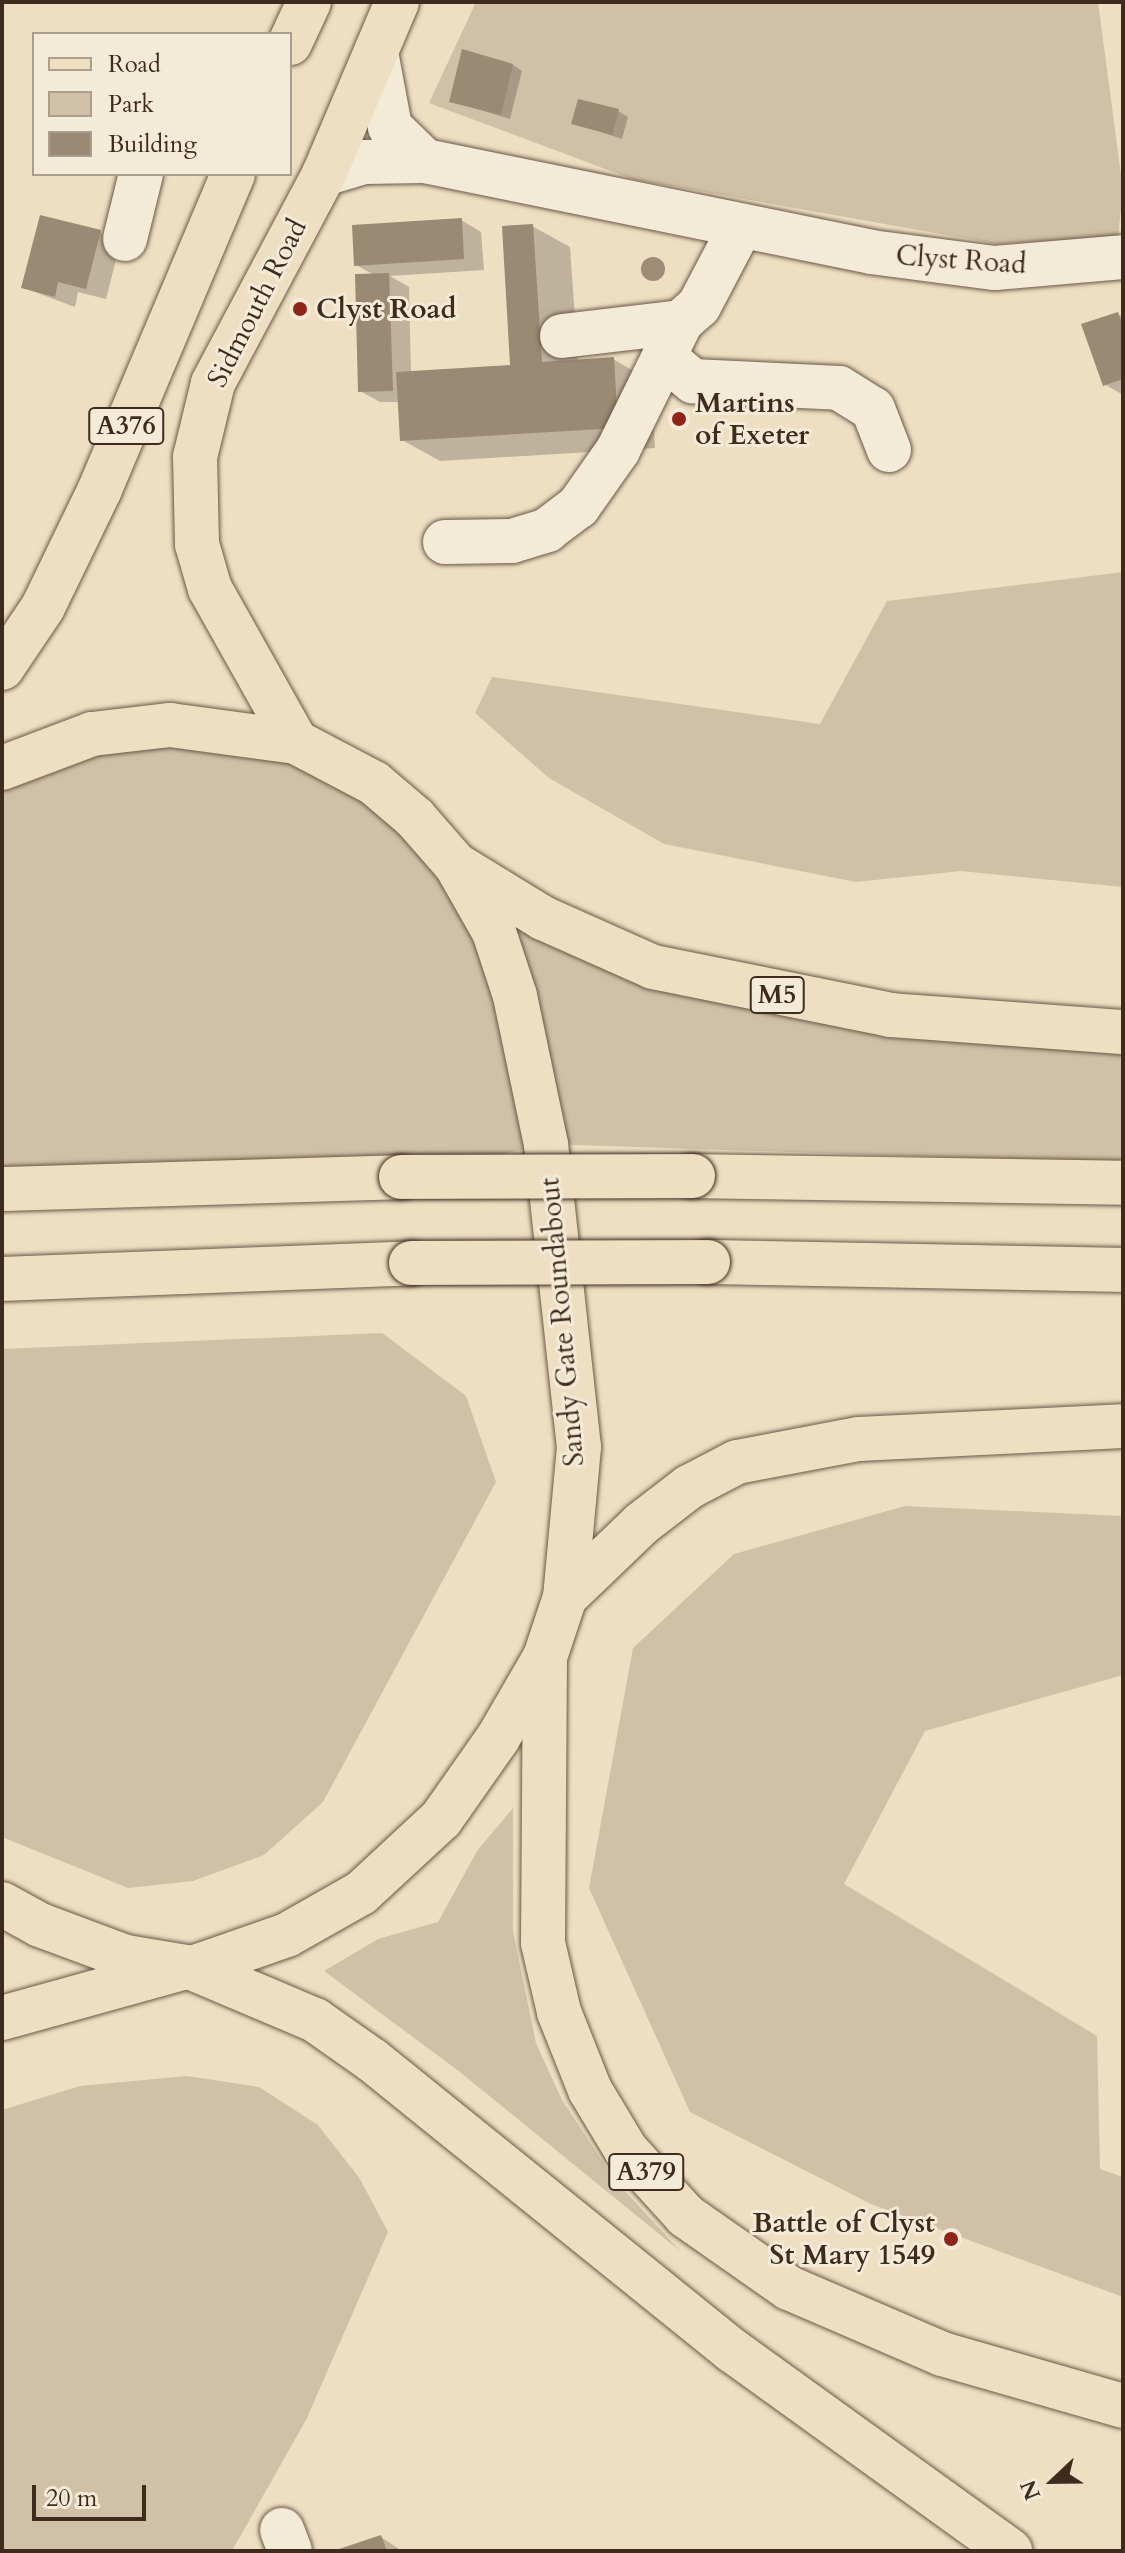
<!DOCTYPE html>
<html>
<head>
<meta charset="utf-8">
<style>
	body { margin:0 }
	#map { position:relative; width:1125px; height:2553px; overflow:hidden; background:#eedfc3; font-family:Cardo,serif }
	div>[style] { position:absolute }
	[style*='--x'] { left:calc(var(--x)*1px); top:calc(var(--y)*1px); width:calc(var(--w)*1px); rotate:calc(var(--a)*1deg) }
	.green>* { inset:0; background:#d0c0a7 }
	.shadow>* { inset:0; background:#0003 }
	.building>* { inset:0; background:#9a8973 }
	.roads { filter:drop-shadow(0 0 2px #6b5846) drop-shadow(0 0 2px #6b5846) }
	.minor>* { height:44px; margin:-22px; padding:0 22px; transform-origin:22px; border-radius:22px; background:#f4ead8 }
	.major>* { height:44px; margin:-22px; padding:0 22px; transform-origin:22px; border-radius:22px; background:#eedfc3 }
	.highway>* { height:44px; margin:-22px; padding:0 22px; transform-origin:22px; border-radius:22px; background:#eedfc3 }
	.bridges { filter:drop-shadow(0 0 2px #3f2b1d) drop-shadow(0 0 2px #3f2b1d) }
	.highway-bridge>* { height:44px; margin:-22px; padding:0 22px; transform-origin:22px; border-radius:22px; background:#eedfc3 }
	.trees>* { width:24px; height:24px; margin:-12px; border-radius:50%; background:#9e8c77 }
	.dots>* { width:22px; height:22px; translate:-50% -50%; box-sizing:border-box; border:4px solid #f4ead8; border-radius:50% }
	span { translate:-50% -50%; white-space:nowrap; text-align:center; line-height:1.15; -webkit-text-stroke:6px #f4ead8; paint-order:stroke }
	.shield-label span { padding:2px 6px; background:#f4ead8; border:2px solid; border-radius:6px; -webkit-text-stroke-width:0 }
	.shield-label { font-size:26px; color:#3f2b1d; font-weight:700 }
	.street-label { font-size:28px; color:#3f2b1d }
	.poi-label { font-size:28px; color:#3f2b1d; font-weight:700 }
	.left { translate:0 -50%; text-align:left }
	.right { translate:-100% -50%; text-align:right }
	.frame { position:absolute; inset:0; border:4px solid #3f2b1d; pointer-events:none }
	.legend { position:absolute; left:32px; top:32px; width:260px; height:144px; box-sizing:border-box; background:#f4ead8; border:2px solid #ac9e8d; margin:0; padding:10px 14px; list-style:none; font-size:24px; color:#3f2b1d }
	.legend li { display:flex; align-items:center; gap:16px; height:40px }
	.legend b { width:40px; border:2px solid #ac9e8d }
	.north { position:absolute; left:1013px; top:2441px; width:80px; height:80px; -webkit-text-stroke:6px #f4ead8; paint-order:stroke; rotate:248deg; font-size:22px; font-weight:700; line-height:32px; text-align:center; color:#3f2b1d }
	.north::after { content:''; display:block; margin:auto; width:28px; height:36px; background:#3f2b1d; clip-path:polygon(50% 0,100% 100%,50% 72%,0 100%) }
	.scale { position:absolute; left:32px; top:2485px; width:114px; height:36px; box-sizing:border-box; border:4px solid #3f2b1d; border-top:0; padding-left:10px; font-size:24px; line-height:28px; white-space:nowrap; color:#3f2b1d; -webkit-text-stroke:6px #f4ead8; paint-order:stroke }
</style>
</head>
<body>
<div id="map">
	<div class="green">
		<div style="clip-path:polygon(476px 2px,1098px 2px,1123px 190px,1118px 236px,997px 244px,632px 179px,429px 103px)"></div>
		<div style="clip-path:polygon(1123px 572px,1123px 887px,961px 871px,856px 882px,664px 844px,549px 778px,475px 713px,492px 677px,820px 724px,887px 601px)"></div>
		<div style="clip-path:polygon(92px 734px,296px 742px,653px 967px,1123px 1029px,1123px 1163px,546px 1144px,401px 1177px,2px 1189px,2px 768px)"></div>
		<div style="clip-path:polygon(382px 1333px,466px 1396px,496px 1482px,323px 1802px,264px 1855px,193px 1881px,128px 1888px,2px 1837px,2px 1349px)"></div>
		<div style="clip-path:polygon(905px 1506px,1123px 1516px,1123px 1675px,925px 1731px,844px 1884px,1097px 2036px,1100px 2169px,1123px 2177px,1123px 2297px,871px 2204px,690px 2112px,589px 1888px,633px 1648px,734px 1554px)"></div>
		<div style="clip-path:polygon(513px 1808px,513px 1931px,536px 2043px,562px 2100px,614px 2179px,680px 2251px,460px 2072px,324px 1971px,378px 1939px,438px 1922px,477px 1851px)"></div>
		<div style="clip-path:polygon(187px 2076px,259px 2087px,318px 2125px,360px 2179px,388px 2232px,307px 2418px,232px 2551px,2px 2551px,2px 2110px,80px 2086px)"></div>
	</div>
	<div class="shadow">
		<div style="clip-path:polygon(513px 65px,522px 71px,510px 119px,451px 101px)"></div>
		<div style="clip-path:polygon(618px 111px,628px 117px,622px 139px,574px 123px)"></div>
		<div style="clip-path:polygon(461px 220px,481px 232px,484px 270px,390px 276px,409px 287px,411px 373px,513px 367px,532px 226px,570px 247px,578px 361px,613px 359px,651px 381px,655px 448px,440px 461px,402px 440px,400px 402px,380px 402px,360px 391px,374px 275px,356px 265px)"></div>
		<div style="clip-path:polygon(100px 232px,120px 244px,106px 299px,78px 292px,75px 307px,24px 288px)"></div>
		<div style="clip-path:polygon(1118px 314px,1123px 317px,1123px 395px,1104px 384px)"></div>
		<div style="clip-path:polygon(381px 2537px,402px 2551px,340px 2551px)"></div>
	</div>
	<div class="building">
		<div style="clip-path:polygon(462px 49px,513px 64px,501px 115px,449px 102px)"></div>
		<div style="clip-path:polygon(578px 99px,619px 109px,612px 135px,571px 124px)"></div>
		<div style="clip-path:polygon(40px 215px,101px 230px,86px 289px,58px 282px,55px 297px,21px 288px)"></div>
		<div style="clip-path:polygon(462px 218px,464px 259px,354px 266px,352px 225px)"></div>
		<div style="clip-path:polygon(533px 224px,542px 362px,614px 357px,618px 428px,400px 441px,396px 372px,510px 365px,502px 226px)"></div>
		<div style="clip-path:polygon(389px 273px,393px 391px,358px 392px,355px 274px)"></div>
		<div style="clip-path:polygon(1118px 312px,1123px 326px,1123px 379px,1103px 386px,1081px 324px)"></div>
		<div style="clip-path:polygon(381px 2535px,387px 2551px,336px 2551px,336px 2550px)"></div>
	</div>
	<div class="roads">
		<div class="minor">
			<div style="--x:376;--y:52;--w:76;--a:79.4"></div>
			<div style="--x:390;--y:127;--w:49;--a:44.2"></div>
			<div style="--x:324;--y:174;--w:42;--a:-16.7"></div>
			<div style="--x:364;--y:162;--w:61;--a:-0.9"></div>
			<div style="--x:425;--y:161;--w:455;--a:11.5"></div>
			<div style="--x:871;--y:252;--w:125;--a:7.4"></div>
			<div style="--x:995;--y:268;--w:128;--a:-4.9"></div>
			<div style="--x:125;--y:239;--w:67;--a:-76.2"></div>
			<div style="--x:562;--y:336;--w:120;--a:-6.7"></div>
			<div style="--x:681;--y:322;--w:24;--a:-42"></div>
			<div style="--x:699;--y:306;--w:90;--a:-62.3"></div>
			<div style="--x:664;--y:357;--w:38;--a:40"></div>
			<div style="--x:693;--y:381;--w:146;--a:2.7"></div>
			<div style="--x:839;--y:388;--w:40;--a:32"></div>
			<div style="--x:873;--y:409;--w:44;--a:68.7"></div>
			<div style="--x:445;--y:542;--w:67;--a:-0.9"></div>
			<div style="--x:512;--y:541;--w:37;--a:-17"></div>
			<div style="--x:547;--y:530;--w:39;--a:-37"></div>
			<div style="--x:578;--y:507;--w:70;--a:-54.9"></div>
			<div style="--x:618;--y:450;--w:143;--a:-63.8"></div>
			<div style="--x:282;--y:2530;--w:22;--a:69"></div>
		</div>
		<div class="major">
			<div style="--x:545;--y:1657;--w:286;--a:90.4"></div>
			<div style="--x:543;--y:1943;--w:71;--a:76.9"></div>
			<div style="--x:559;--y:2012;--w:84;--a:68.3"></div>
			<div style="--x:590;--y:2090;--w:70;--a:59"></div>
			<div style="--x:626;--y:2150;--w:89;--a:47.7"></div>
			<div style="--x:686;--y:2216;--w:126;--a:35"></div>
			<div style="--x:789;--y:2288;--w:167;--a:23.3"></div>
			<div style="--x:942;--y:2354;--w:188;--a:16"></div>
			<div style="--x:192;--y:1968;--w:134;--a:22.9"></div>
			<div style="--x:315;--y:2020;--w:70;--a:35.1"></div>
			<div style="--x:372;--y:2060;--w:464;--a:38.9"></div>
			<div style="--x:733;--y:2351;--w:342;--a:35.8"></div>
			<div style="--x:2;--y:2018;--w:187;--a:-15.5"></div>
		</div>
		<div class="highway">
			<div style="--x:290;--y:43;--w:45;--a:-65.1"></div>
			<div style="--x:2;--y:668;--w:73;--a:-56.1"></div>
			<div style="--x:43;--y:607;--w:131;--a:-64.2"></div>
			<div style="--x:100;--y:489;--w:342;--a:-67.1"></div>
			<div style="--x:296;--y:742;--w:176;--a:-119.3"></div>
			<div style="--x:210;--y:589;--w:47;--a:-106.1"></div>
			<div style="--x:197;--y:544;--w:87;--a:-91.3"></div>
			<div style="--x:195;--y:457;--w:76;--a:-76.3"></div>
			<div style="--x:213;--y:383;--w:237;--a:-62"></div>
			<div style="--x:324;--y:174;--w:187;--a:-67"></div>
			<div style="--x:2;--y:768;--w:96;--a:-20.7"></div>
			<div style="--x:92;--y:734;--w:79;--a:-6.6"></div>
			<div style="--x:170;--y:725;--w:127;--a:7.7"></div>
			<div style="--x:296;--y:742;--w:88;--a:27.7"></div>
			<div style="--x:374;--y:783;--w:54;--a:40.5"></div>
			<div style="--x:415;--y:818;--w:62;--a:48.9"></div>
			<div style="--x:456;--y:865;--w:77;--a:60.4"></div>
			<div style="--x:494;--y:932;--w:67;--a:71.8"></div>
			<div style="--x:515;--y:996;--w:151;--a:78.2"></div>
			<div style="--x:546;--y:1144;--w:305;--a:83.8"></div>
			<div style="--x:579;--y:1447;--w:151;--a:95.3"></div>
			<div style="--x:565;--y:1597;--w:63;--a:108.4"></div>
			<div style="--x:545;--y:1657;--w:94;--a:120.1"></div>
			<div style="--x:498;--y:1738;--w:99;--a:125.1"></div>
			<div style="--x:441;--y:1819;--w:109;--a:137.2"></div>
			<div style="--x:361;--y:1893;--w:85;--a:150.4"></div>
			<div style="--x:287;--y:1935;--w:101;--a:160.8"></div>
			<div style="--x:192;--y:1968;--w:67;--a:-170.5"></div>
			<div style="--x:126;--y:1957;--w:92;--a:-159.6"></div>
			<div style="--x:40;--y:1925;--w:43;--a:-151.1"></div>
			<div style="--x:458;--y:866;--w:100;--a:31.5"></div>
			<div style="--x:543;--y:918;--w:120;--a:24"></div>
			<div style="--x:653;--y:967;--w:242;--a:11.4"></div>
			<div style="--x:890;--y:1015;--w:234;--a:4.2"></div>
			<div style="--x:693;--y:1176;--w:430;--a:0.9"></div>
			<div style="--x:2;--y:1189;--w:399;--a:-1.7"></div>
			<div style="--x:708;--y:1262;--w:415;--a:1.1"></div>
			<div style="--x:2;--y:1279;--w:409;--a:-2.2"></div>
			<div style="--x:565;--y:1597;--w:105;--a:-43.8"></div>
			<div style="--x:641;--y:1524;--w:61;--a:-37.6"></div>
			<div style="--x:689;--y:1487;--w:54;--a:-27.5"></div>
			<div style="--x:737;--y:1462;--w:124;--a:-10.7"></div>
			<div style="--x:859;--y:1439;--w:264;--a:-2.8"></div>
		</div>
	</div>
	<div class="bridges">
		<div class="highway-bridge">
			<div style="--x:401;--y:1177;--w:292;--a:-0.2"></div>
			<div style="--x:411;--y:1263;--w:297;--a:-0.2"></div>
		</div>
	</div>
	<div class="trees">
		<div style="left:653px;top:269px"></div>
	</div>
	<div class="dots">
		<div style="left:300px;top:309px;background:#8f2418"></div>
		<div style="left:679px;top:419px;background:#8f2418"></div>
		<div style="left:951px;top:2239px;background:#8f2418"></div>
	</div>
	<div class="shield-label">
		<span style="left:126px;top:426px">A376</span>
		<span style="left:777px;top:995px">M5</span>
		<span style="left:646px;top:2172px">A379</span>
	</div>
	<div class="street-label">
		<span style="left:961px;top:260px;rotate:4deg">Clyst Road</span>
		<span style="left:257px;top:303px;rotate:-63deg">Sidmouth Road</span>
		<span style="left:562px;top:1322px;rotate:-95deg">Sandy Gate Roundabout</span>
	</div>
	<div class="poi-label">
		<span class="left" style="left:316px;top:309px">Clyst Road</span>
		<span class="left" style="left:695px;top:419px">Martins<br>of Exeter</span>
		<span class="right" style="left:935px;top:2239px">Battle of Clyst<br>St Mary 1549</span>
	</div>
	<div class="frame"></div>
	<ul class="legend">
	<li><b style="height:10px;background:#eedfc3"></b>Road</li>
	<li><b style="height:22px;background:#d0c0a7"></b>Park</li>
	<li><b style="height:22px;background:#9a8973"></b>Building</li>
	</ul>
	<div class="north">N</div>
	<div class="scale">20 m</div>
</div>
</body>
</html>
